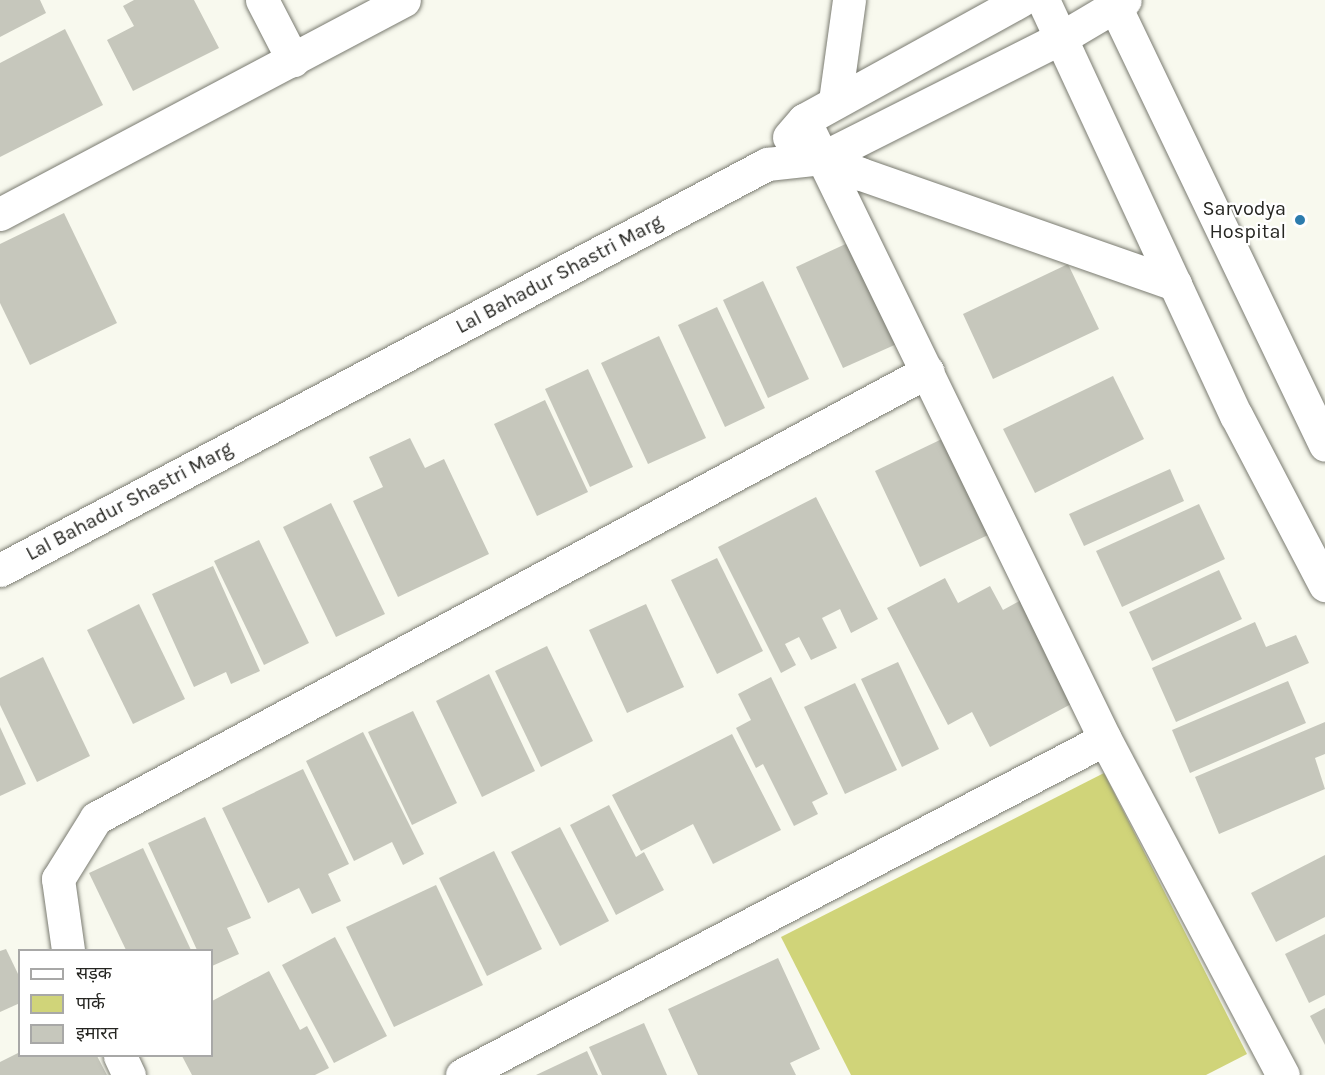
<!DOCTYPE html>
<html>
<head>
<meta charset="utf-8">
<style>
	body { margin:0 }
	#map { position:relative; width:1325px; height:1075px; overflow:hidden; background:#f8f9ee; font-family:Karla,"Noto Sans Devanagari",sans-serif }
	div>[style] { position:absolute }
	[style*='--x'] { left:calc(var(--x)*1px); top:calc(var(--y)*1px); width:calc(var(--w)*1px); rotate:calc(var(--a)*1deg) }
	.green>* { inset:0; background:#d0d479 }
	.building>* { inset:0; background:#c6c7bc }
	.roads { filter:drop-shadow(0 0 2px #7a7b71) drop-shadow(0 0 2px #7a7b71) }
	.minor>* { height:33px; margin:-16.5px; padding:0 16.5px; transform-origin:16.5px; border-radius:16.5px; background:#fff }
	.dots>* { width:16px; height:16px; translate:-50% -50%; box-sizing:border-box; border:3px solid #fff; border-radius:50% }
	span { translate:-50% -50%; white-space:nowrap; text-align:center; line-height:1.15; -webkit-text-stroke:4.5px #fff; paint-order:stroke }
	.poi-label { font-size:20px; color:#262622 }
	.right { translate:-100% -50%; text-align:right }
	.street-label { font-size:20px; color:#262622 }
	.legend { position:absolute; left:18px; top:949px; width:195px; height:108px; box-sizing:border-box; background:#fff; border:2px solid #a8a8a7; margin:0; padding:8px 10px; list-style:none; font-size:18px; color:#262622 }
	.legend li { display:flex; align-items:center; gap:12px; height:30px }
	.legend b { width:30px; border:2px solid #a8a8a7 }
</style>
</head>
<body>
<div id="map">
	<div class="green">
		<div style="clip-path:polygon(1104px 773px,1247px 1054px,1206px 1075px,851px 1075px,781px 937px)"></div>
	</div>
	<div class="building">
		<div style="clip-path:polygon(0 0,40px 0,46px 13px,0 37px)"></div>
		<div style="clip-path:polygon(134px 0,194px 0,219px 48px,133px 91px,107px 40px,134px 26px,123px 6px)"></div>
		<div style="clip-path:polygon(65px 29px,103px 105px,0 157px,0 63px)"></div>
		<div style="clip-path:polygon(64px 213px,117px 323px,30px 365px,0 303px,0 244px)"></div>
		<div style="clip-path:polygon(852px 241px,899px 343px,843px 368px,796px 267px)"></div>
		<div style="clip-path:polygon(1068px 264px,1099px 329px,993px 379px,963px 314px)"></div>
		<div style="clip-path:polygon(763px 281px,809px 379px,768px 398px,723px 300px)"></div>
		<div style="clip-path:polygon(717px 307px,765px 408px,725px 427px,678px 325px)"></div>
		<div style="clip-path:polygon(659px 336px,706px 438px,648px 464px,601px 363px)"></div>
		<div style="clip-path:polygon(588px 369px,633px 467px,590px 487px,545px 389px)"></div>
		<div style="clip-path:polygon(1113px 376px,1144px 439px,1035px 493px,1003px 429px)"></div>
		<div style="clip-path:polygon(545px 400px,588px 492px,537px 516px,494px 424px)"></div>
		<div style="clip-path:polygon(410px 438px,425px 468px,444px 459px,489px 554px,398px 597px,353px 501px,383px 487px,369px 457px)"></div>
		<div style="clip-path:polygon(942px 439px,988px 535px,920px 567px,875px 471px)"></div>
		<div style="clip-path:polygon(1170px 469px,1184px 501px,1084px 546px,1069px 514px)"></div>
		<div style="clip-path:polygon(816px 497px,878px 619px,851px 633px,840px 609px,822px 618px,837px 648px,811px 660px,799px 637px,785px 644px,796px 665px,781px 673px,718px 547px)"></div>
		<div style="clip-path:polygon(331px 503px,385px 614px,336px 637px,283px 527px)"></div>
		<div style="clip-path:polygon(1199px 504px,1225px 559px,1122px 607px,1096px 551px)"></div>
		<div style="clip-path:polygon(259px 540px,309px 643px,264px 665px,214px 561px)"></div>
		<div style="clip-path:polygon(717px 558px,763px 651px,717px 674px,671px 580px)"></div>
		<div style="clip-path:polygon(213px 566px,260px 671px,231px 684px,226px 672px,194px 687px,152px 594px)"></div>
		<div style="clip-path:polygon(1219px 570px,1242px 619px,1152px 661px,1129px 612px)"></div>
		<div style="clip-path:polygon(945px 578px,958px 603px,990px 586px,1003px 610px,1025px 598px,1075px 702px,990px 747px,972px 712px,948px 725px,887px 608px)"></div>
		<div style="clip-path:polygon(139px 604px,185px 699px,133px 724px,87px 630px)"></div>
		<div style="clip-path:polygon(646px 604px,684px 687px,627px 713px,589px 630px)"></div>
		<div style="clip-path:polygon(1255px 622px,1266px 647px,1296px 635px,1309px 663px,1176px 722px,1152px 668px)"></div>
		<div style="clip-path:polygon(547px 646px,593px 741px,541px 767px,495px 671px)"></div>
		<div style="clip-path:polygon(43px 657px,90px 756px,37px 782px,0 705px,0 678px)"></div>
		<div style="clip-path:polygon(898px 662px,939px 749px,902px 767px,861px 679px)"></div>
		<div style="clip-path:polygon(489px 674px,535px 771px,482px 797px,436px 701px)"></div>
		<div style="clip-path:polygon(771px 677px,828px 794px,812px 802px,818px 814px,794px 826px,763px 764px,756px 768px,736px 728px,751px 720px,738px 694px)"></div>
		<div style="clip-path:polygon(1288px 681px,1306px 723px,1190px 773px,1172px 730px)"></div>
		<div style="clip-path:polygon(855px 683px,897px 770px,845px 794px,804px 707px)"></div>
		<div style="clip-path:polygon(413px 711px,457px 803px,412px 825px,368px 732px)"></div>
		<div style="clip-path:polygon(1325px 722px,1325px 754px,1315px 758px,1325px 789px,1219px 834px,1195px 777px)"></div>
		<div style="clip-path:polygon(0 727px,26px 784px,0 796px)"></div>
		<div style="clip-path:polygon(363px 732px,424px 854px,403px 865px,392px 842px,354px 861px,306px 761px)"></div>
		<div style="clip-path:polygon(732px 734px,781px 830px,713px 864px,693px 824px,641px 851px,612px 795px)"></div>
		<div style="clip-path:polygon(303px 769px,349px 864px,328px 874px,341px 901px,312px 914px,299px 888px,268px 903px,222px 808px)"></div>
		<div style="clip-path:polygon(609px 805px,636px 857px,644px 852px,664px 890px,616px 915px,570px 825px)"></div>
		<div style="clip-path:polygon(205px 817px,251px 918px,227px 928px,239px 954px,212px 966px,212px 950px,197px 950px,148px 843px)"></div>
		<div style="clip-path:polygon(560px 827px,609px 921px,560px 946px,511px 852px)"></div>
		<div style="clip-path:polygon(143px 848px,191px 950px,126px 950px,89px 873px)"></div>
		<div style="clip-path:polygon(494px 851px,542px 949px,487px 976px,439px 878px)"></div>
		<div style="clip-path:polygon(1325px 855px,1325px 917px,1276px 942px,1251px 893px)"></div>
		<div style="clip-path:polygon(436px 885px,483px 985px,394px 1027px,346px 927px)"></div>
		<div style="clip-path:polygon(1325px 934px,1325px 995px,1309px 1003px,1285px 954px)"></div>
		<div style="clip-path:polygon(335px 937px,387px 1036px,334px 1063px,282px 965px)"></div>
		<div style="clip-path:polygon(6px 949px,20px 978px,20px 1003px,0 1012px,0 951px)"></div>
		<div style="clip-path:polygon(778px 958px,820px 1049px,790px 1063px,796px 1075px,698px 1075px,668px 1009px)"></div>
		<div style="clip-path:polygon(269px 971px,300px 1030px,307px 1026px,329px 1068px,315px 1075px,192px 1075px,182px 1056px,212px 1056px,212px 1001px)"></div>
		<div style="clip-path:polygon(1325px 1008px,1325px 1045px,1310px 1016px)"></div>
		<div style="clip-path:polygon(644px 1023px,667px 1075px,602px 1075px,589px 1047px)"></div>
		<div style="clip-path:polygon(587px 1051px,598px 1075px,536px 1075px)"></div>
		<div style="clip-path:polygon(20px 1052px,20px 1056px,97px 1056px,107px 1075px,0 1075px,0 1062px)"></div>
	</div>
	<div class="roads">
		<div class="minor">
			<div style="--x:262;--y:0;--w:68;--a:62.7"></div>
			<div style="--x:1043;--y:0;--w:458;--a:65.1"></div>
			<div style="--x:1236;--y:415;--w:192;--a:62.4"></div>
			<div style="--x:1112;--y:0;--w:493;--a:64.4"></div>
			<div style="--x:835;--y:101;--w:102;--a:-82.1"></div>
			<div style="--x:804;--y:120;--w:688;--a:64.07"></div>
			<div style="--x:1105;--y:739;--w:380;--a:62.1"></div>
			<div style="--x:789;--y:137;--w:23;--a:-49"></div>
			<div style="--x:804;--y:120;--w:248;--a:-28.9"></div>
			<div style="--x:822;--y:158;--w:42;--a:22.3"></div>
			<div style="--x:861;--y:174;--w:333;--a:19.3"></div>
			<div style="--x:0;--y:214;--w:457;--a:-27.9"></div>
			<div style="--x:0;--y:570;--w:868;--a:-27.89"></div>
			<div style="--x:767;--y:164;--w:55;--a:-6.2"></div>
			<div style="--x:822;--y:158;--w:267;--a:-26.7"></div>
			<div style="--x:1061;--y:38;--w:74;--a:-30.7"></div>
			<div style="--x:68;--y:950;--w:72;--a:-98"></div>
			<div style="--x:58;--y:879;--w:72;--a:-58.1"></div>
			<div style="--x:96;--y:818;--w:944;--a:-28.25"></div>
			<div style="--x:120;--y:1056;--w:21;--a:65"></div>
			<div style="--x:462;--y:1075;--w:725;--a:-27.59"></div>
		</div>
	</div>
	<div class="dots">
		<div style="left:1300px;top:220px;background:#2c7cad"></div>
	</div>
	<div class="poi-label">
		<span class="right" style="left:1286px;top:220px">Sarvodya<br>Hospital</span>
	</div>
	<div class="street-label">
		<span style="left:559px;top:274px;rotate:-28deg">Lal Bahadur Shastri Marg</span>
		<span style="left:129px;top:501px;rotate:-28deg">Lal Bahadur Shastri Marg</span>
	</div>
	<ul class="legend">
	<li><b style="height:8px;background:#fff"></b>सड़क</li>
	<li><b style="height:16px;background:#d0d479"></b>पार्क</li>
	<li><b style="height:16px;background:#c6c7bc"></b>इमारत</li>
	</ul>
</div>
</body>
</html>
